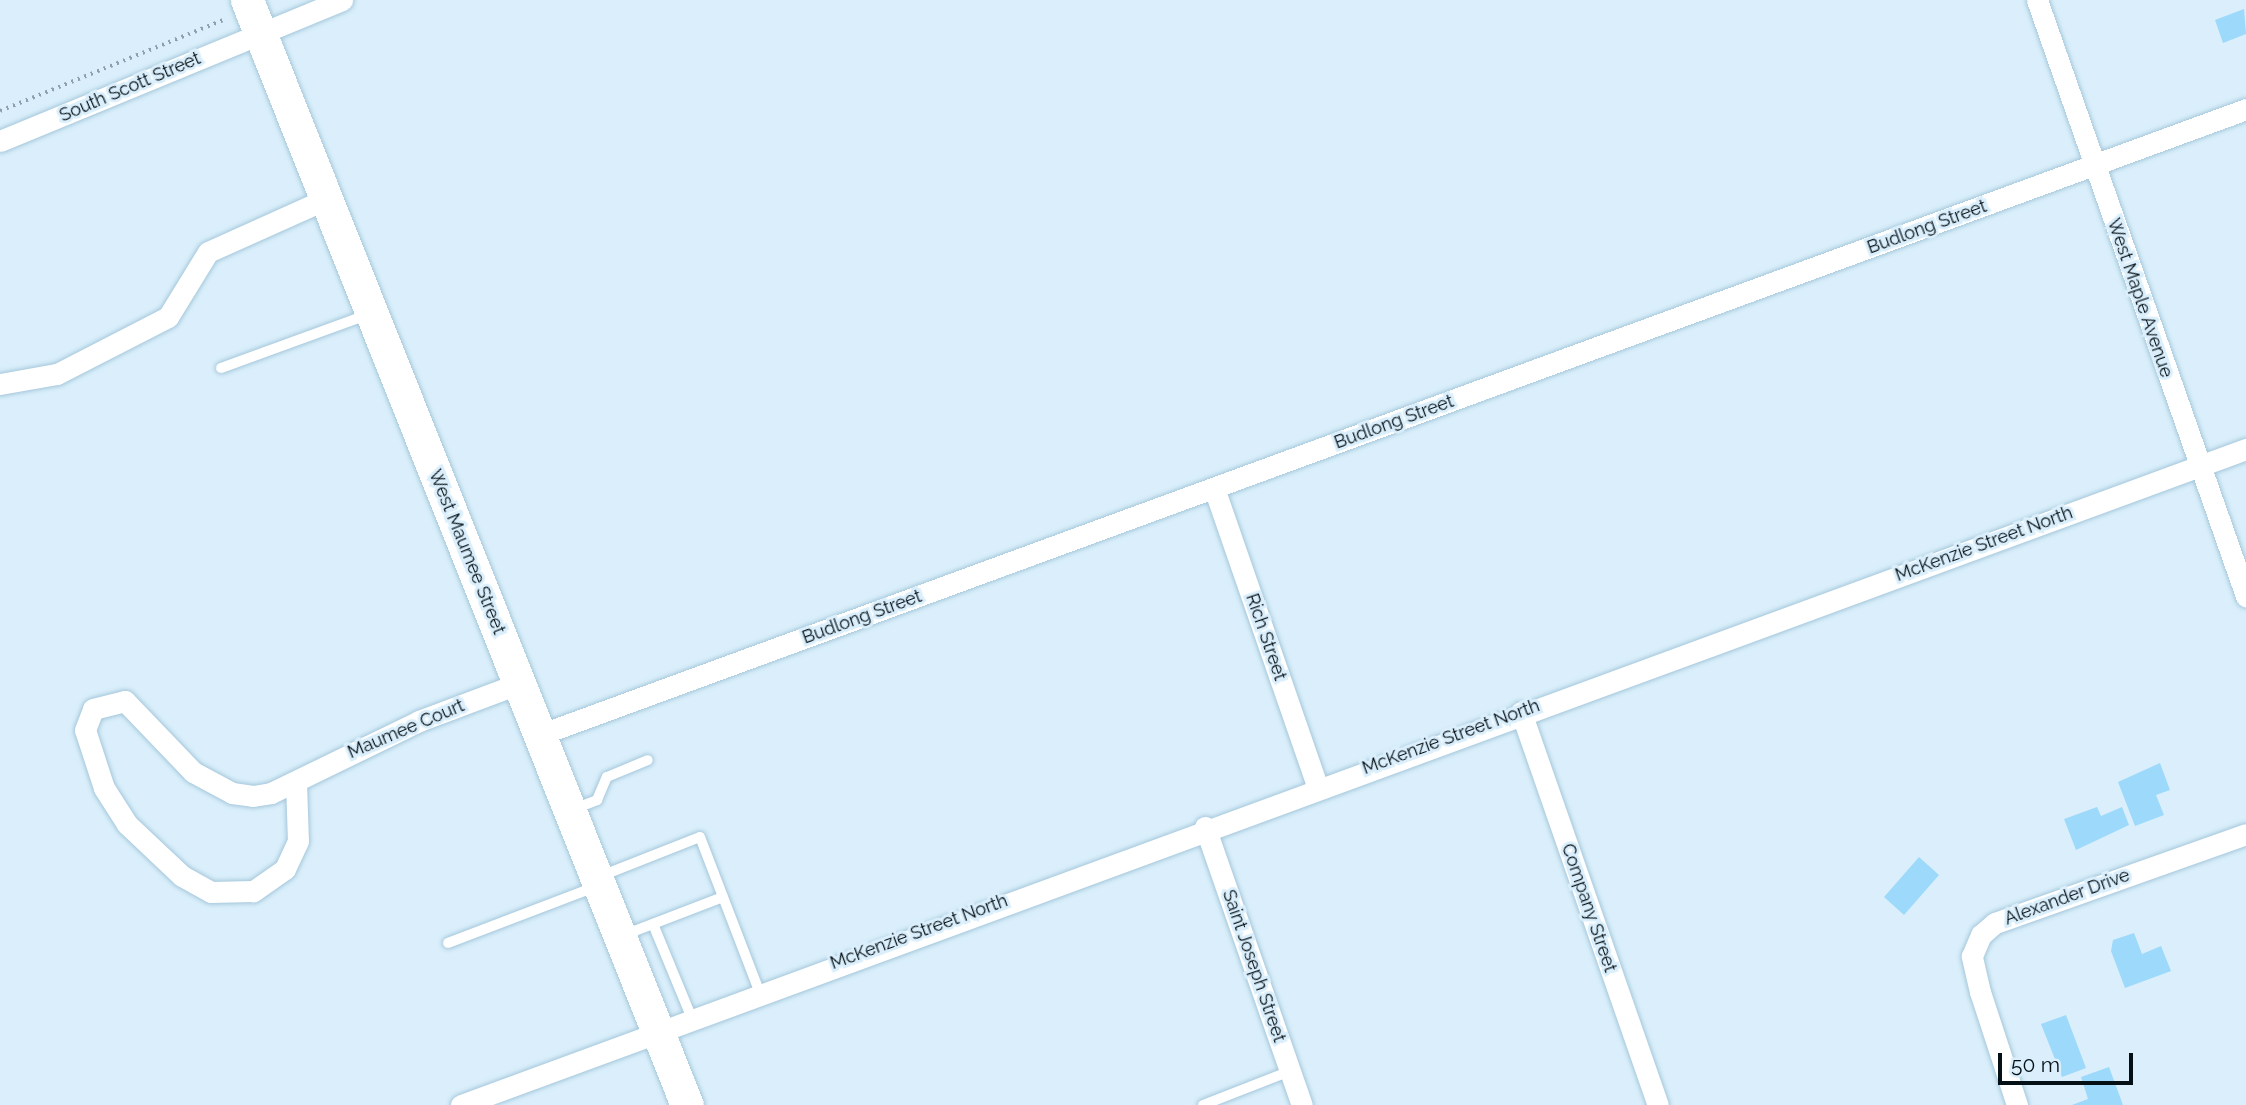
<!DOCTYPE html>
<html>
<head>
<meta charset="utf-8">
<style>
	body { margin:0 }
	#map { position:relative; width:2246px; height:1105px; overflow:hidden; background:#daeffb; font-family:Raleway,sans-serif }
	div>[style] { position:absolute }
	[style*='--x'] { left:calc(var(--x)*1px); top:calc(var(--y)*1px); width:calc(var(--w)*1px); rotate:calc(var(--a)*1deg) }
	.building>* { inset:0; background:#9dd9fa }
	.path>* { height:3.5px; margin-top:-1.75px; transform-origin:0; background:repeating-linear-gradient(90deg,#8fa0aa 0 2px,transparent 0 7px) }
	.roads { filter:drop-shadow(0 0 2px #a5c7db) drop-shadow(0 0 2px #a5c7db) }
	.lane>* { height:10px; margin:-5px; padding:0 5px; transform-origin:5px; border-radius:5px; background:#fff }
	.street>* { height:21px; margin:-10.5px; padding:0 10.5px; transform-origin:10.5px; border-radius:10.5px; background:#fff }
	.primary>* { height:33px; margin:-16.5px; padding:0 16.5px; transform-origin:16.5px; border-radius:16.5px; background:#fff }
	span { translate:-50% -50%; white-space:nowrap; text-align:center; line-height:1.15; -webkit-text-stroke:6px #daeffb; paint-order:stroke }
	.street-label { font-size:18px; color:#040f16 }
	.scale { position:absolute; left:1998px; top:1053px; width:135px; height:32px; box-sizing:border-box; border:4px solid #040f16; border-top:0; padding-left:9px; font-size:21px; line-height:24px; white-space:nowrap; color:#040f16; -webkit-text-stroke:5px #daeffb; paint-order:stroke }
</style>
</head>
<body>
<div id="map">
	<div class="building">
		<div style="clip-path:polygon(2244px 9px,2246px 34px,2223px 43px,2215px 20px)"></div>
		<div style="clip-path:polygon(2160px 763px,2170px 790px,2156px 795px,2164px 815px,2135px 826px,2118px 782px)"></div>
		<div style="clip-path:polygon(2097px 807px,2101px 816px,2122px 807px,2129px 825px,2076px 850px,2064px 819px)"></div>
		<div style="clip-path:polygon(1919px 857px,1939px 875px,1904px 915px,1884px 897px)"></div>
		<div style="clip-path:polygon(2134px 933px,2142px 954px,2161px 946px,2171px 971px,2125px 988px,2111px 951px,2113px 940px)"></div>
		<div style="clip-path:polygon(2066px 1015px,2086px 1068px,2062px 1077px,2041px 1024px)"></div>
		<div style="clip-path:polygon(2109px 1067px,2123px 1105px,2072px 1105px,2088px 1099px,2081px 1077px)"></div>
	</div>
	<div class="path">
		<div style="--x:0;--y:111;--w:244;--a:-22.2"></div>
	</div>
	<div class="roads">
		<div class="lane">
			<div style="--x:221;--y:368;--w:158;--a:-20"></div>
			<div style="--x:574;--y:809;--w:25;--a:-21"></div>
			<div style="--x:597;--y:800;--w:25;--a:-67"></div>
			<div style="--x:607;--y:777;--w:44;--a:-22.5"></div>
			<div style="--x:601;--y:876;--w:106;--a:-21.5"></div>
			<div style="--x:700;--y:837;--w:165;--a:69"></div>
			<div style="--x:653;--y:924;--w:100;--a:67.6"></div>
			<div style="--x:624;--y:935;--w:106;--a:-21"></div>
			<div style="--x:448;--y:943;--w:157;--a:-20.9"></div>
			<div style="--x:1203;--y:1105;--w:93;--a:-21.3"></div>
		</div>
		<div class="street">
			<div style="--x:2037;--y:0;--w:632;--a:70.68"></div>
			<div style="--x:0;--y:141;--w:370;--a:-22.4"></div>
			<div style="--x:0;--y:384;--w:58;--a:-10"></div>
			<div style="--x:57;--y:374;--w:125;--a:-27.2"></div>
			<div style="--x:168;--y:317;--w:76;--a:-58.4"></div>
			<div style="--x:208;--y:252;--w:129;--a:-24.2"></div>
			<div style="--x:1214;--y:488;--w:315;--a:70.9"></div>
			<div style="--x:1521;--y:712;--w:416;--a:70.8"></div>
			<div style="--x:542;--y:734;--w:1815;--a:-20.14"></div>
			<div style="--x:296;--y:782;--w:59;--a:88.1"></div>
			<div style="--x:298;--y:841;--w:31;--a:115"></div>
			<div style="--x:285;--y:869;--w:39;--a:145"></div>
			<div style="--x:253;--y:891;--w:42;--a:178.6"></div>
			<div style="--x:211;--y:892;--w:33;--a:-151"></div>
			<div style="--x:182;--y:876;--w:76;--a:-136.6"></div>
			<div style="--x:127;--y:824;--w:43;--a:-122.6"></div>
			<div style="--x:104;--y:788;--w:61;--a:-108.1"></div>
			<div style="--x:85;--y:730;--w:22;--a:-69"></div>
			<div style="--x:93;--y:709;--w:33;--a:-14"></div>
			<div style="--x:125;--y:701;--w:98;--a:46.2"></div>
			<div style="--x:193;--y:772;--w:44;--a:28.3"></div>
			<div style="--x:232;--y:793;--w:21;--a:8"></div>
			<div style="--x:253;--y:796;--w:18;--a:-9"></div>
			<div style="--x:271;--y:793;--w:165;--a:-25.9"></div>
			<div style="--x:419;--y:721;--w:108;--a:-20.6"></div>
			<div style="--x:1205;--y:827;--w:294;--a:70.8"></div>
			<div style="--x:461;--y:1105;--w:1902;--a:-20.18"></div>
			<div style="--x:2017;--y:1105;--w:119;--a:-108.1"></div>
			<div style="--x:1980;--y:992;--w:37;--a:-103"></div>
			<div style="--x:1972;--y:956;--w:23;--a:-67"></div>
			<div style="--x:1981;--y:935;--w:18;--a:-41"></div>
			<div style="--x:1995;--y:923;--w:266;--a:-19.5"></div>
		</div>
		<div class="primary">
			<div style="--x:247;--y:0;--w:1189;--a:68.29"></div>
		</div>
	</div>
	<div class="street-label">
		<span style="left:130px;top:87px;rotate:-23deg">South Scott Street</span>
		<span style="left:1927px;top:227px;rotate:-20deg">Budlong Street</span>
		<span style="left:2140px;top:298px;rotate:71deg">West Maple Avenue</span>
		<span style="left:1394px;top:422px;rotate:-20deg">Budlong Street</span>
		<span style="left:1984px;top:544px;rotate:-20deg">McKenzie Street North</span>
		<span style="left:467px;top:552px;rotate:68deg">West Maumee Street</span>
		<span style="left:862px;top:617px;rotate:-20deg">Budlong Street</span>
		<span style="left:1266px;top:637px;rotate:71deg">Rich Street</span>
		<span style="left:406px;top:729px;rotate:-23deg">Maumee Court</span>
		<span style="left:1451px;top:737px;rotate:-20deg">McKenzie Street North</span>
		<span style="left:2067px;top:897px;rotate:-20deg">Alexander Drive</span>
		<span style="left:1589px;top:908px;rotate:71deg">Company Street</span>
		<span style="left:919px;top:932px;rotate:-20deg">McKenzie Street North</span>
		<span style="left:1254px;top:966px;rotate:71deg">Saint Joseph Street</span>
	</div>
	<div class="scale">50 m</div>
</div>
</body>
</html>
